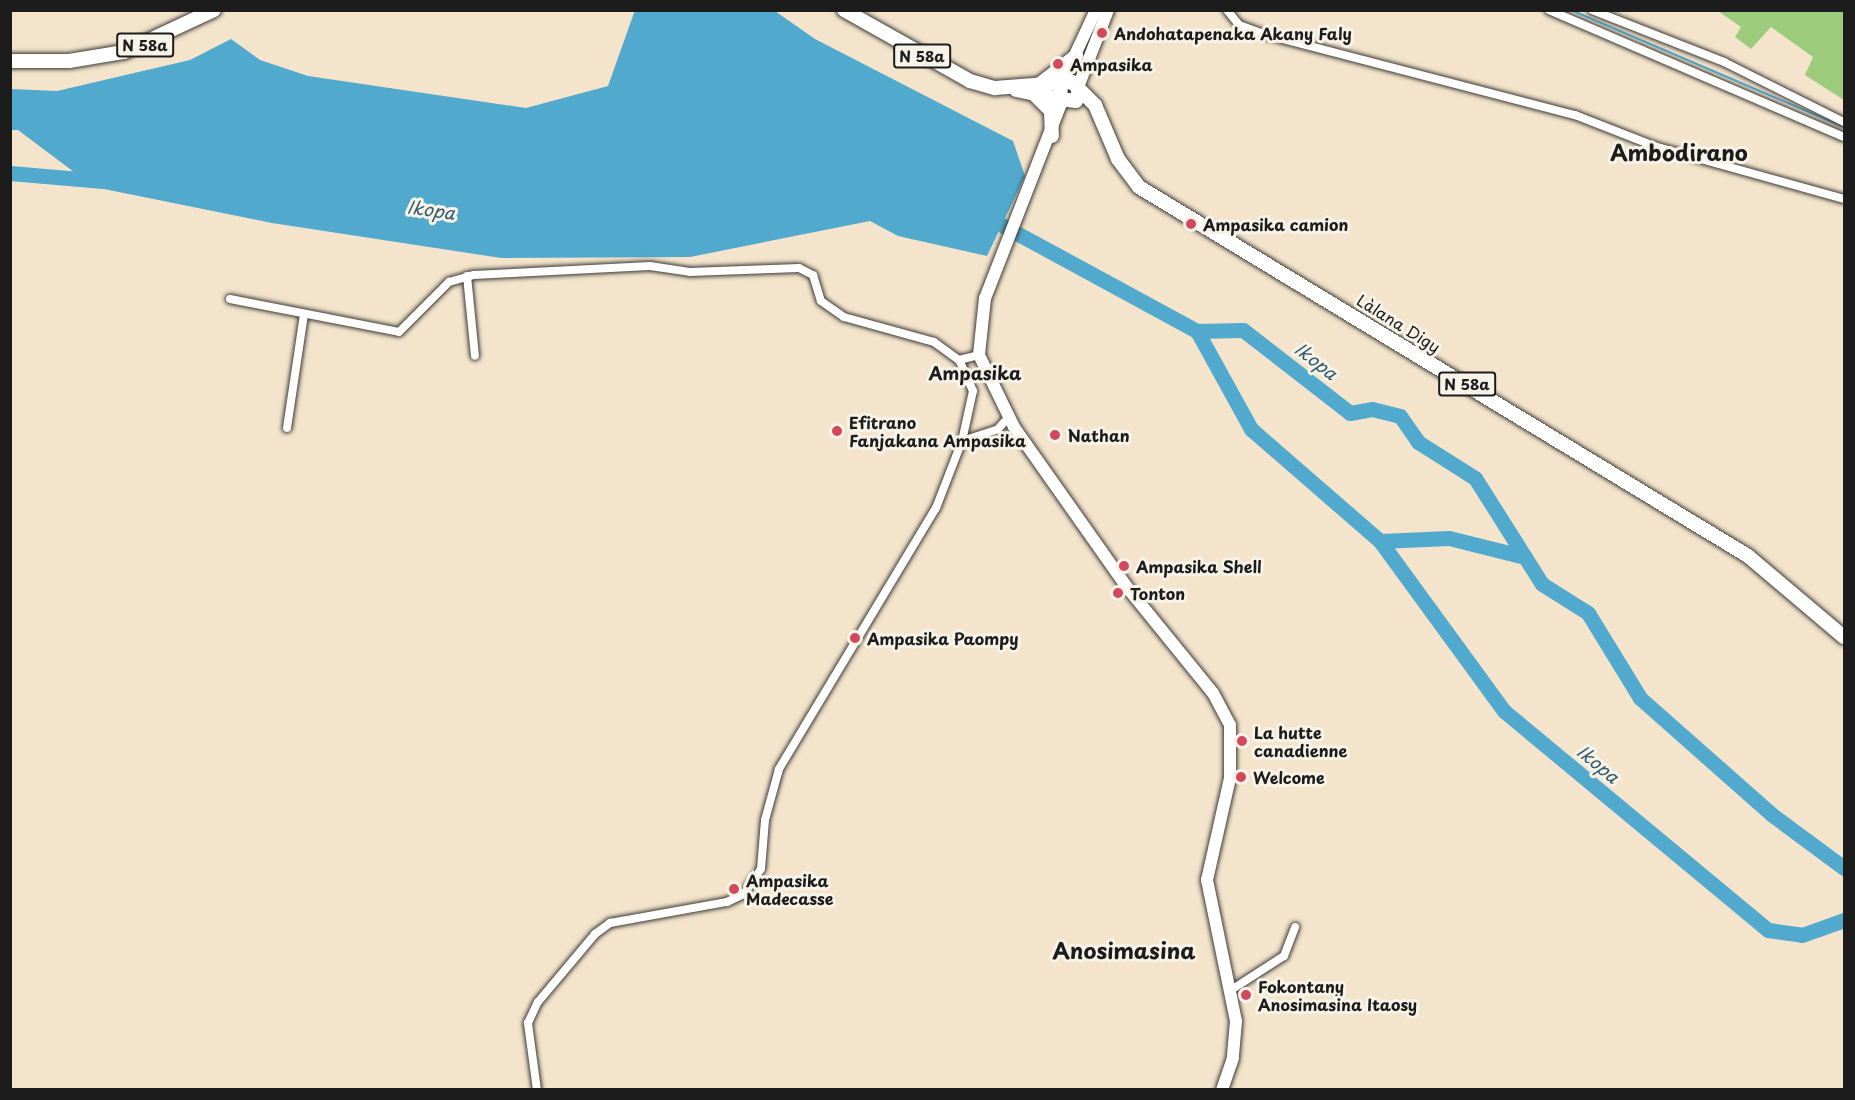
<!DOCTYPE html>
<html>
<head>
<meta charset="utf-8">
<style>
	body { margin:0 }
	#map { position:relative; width:1855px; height:1100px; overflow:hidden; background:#f3e4cb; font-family:"Playpen Sans",sans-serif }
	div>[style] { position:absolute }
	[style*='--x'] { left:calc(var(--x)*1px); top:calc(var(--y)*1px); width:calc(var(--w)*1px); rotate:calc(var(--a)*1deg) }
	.green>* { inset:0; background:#9ccc7b }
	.water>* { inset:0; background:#51a9ce }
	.stream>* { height:2px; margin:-1px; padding:0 1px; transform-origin:1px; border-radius:1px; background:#51a9ce }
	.river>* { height:15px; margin:-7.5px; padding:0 7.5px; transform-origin:7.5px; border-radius:7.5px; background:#51a9ce }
	.roads { filter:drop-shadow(0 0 2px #3c3a36) drop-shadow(0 0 2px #3c3a36) }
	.street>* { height:8px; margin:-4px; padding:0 4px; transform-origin:4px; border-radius:4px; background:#fff }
	.secondary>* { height:12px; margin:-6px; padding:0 6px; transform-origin:6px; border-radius:6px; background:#fff }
	.primary>* { height:14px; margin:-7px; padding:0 7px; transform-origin:7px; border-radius:7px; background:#fff }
	.dots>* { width:16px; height:16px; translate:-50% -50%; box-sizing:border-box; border:3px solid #f7f3e8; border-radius:50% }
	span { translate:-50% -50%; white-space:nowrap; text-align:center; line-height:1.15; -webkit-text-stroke:6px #f7f3e8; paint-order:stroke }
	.shield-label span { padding:2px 4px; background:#f7f3e8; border:2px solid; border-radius:4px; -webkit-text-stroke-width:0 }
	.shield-label { font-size:15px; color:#1c1c1c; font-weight:700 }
	.poi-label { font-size:16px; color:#1c1c1c; font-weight:700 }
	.left { translate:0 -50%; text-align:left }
	.street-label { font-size:16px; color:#1c1c1c }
	.water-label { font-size:18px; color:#345b6c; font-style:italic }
	.neighbourhood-label { font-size:18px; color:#1c1c1c; font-weight:700 }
	.district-label { font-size:22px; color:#1c1c1c; font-weight:700 }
	.frame { position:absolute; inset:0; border:12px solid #1c1c1c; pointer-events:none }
</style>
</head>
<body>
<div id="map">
	<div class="green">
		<div style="clip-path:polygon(1718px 11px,1844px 11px,1844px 100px,1805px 75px,1813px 57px,1771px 27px,1751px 49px,1735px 37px,1741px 27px)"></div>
	</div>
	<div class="water">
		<div style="clip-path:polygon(635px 10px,775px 11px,815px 39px,1013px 141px,1025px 176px,987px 256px,898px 236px,870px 221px,690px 257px,501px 258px,272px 223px,94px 187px,18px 130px,11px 130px,11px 89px,57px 91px,190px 60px,231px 39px,260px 60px,308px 76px,526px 108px,608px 86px)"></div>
	</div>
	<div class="stream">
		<div style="--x:1571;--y:10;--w:297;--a:23.2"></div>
	</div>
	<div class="river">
		<div style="--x:10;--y:173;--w:93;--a:4.9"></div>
		<div style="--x:987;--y:217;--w:239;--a:28.5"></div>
		<div style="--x:1197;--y:331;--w:46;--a:-1.2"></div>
		<div style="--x:1243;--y:330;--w:135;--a:37.8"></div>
		<div style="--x:1350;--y:413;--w:22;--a:-10"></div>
		<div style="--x:1372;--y:409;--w:29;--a:14"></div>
		<div style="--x:1400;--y:416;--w:32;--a:55"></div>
		<div style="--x:1418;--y:442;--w:67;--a:32.3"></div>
		<div style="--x:1475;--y:478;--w:125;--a:57.7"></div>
		<div style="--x:1542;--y:584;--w:54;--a:32.2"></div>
		<div style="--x:1588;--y:613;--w:100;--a:58.5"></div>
		<div style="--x:1640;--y:698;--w:175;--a:41.5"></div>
		<div style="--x:1771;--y:814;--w:91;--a:36.5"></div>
		<div style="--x:1197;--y:331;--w:112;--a:61.1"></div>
		<div style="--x:1251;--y:429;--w:171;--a:41"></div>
		<div style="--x:1380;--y:541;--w:210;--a:53.9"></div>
		<div style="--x:1504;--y:711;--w:343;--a:39.7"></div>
		<div style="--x:1768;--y:930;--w:34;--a:8"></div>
		<div style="--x:1802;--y:935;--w:45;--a:-19.7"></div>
		<div style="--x:1380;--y:541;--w:69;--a:-2.5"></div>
		<div style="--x:1449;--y:538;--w:78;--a:14"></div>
	</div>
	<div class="roads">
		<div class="street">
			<div style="--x:1227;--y:10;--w:19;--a:51"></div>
			<div style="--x:1239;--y:25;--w:30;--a:20"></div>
			<div style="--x:1267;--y:35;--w:318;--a:14.6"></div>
			<div style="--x:1575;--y:115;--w:85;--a:21.4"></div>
			<div style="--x:1654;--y:146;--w:197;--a:15.6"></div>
			<div style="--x:1549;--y:10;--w:321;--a:23.3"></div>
			<div style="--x:1592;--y:10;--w:142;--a:21.5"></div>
			<div style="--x:1724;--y:62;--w:134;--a:26.6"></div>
			<div style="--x:467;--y:276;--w:80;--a:84.3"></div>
			<div style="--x:230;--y:299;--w:172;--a:11"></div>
			<div style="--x:399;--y:332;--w:71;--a:-45"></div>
			<div style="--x:449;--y:282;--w:26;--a:-16"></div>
			<div style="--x:474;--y:275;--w:176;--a:-2.9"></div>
			<div style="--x:650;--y:266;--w:40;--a:8.5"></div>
			<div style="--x:690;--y:272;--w:109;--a:-2.1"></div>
			<div style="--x:799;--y:268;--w:16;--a:27"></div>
			<div style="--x:813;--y:275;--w:27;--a:73"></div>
			<div style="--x:821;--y:301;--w:28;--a:35"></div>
			<div style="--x:844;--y:317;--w:93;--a:15.5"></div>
			<div style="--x:934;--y:342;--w:31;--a:36"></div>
			<div style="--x:959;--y:360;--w:21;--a:-14"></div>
			<div style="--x:287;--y:428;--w:115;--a:-81.5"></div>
			<div style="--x:962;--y:441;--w:38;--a:-18"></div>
			<div style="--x:998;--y:429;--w:15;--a:-48"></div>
			<div style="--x:1231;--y:990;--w:63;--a:-32.7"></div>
			<div style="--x:1284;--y:956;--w:31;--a:-69"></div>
			<div style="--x:537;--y:1090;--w:68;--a:-97.7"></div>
			<div style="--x:528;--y:1023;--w:23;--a:-65"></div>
			<div style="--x:538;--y:1002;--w:89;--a:-50"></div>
			<div style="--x:595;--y:934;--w:19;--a:-36"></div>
			<div style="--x:610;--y:923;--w:119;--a:-10.2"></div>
			<div style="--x:727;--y:902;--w:19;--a:-25"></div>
			<div style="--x:744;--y:894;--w:30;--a:-56"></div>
			<div style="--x:761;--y:869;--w:49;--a:-85.3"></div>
			<div style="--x:765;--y:820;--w:53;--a:-74.6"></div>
			<div style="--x:779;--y:769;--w:305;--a:-59"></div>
			<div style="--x:936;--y:508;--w:72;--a:-68.8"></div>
			<div style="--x:962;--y:441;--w:51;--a:-77.6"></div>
			<div style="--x:973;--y:391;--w:34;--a:-114"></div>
		</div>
		<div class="secondary">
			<div style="--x:1061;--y:85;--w:83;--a:-65"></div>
			<div style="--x:1078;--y:87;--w:83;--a:-68.7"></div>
			<div style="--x:1062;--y:101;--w:212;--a:111.3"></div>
			<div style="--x:985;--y:298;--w:57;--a:96"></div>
			<div style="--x:979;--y:355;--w:80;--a:64.1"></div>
			<div style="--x:1014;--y:427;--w:194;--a:54.8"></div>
			<div style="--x:1126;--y:586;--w:138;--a:50.9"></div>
			<div style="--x:1213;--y:693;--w:36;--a:62"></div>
			<div style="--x:1230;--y:725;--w:53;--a:90"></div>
			<div style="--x:1230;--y:778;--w:105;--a:102.7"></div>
			<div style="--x:1207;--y:880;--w:144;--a:78.4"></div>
			<div style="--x:1236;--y:1021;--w:37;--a:95"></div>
			<div style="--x:1233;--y:1058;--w:34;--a:109"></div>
		</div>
		<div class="primary">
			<div style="--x:844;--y:10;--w:145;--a:29.4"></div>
			<div style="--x:970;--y:81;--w:26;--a:16"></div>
			<div style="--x:995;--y:88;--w:77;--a:-4.5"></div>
			<div style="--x:1072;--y:82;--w:10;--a:45"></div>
			<div style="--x:1079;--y:89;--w:12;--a:104"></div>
			<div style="--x:1076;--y:101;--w:16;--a:-173"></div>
			<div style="--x:1060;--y:99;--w:14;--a:-86"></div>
			<div style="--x:10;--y:61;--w:59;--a:0"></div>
			<div style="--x:69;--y:61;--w:56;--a:-9.3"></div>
			<div style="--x:124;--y:52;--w:99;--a:-25"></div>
			<div style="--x:1040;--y:84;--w:46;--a:-37.9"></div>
			<div style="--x:1079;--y:89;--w:23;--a:45"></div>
			<div style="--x:1095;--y:105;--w:59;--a:66.9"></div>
			<div style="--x:1118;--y:159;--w:35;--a:53"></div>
			<div style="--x:1139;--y:187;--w:712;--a:31.21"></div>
			<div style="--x:1748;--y:556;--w:126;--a:40.2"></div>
			<div style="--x:1016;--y:90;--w:45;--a:11.6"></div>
			<div style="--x:1036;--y:96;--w:21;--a:45"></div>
			<div style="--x:1051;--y:111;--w:25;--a:88"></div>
		</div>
	</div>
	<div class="dots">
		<div style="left:1102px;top:33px;background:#d1495b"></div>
		<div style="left:1058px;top:64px;background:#d1495b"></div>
		<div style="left:1191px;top:224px;background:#d1495b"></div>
		<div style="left:837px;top:431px;background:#d1495b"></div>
		<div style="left:1055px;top:435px;background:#d1495b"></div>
		<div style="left:1124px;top:566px;background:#d1495b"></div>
		<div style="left:1118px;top:593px;background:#d1495b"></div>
		<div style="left:855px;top:638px;background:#d1495b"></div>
		<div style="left:1242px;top:741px;background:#d1495b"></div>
		<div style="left:1241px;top:777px;background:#d1495b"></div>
		<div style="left:734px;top:889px;background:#d1495b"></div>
		<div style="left:1246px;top:995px;background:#d1495b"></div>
	</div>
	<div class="shield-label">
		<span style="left:145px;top:45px">N 58a</span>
		<span style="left:922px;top:56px">N 58a</span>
		<span style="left:1467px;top:384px">N 58a</span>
	</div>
	<div class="poi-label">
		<span class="left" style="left:1114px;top:33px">Andohatapenaka Akany Faly</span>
		<span class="left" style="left:1070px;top:64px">Ampasika</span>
		<span class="left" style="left:1203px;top:224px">Ampasika camion</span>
		<span class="left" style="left:849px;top:431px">Efitrano<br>Fanjakana Ampasika</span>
		<span class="left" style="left:1068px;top:435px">Nathan</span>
		<span class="left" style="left:1136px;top:566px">Ampasika Shell</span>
		<span class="left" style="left:1130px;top:593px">Tonton</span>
		<span class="left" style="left:867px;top:638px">Ampasika Paompy</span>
		<span class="left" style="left:1254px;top:741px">La hutte<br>canadienne</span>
		<span class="left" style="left:1253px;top:777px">Welcome</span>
		<span class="left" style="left:746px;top:889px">Ampasika<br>Madecasse</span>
		<span class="left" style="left:1258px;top:995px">Fokontany<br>Anosimasina Itaosy</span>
	</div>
	<div class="street-label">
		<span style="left:1399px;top:323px;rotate:32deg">Làlana Digy</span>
	</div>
	<div class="water-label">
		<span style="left:431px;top:210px;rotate:8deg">Ikopa</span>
		<span style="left:1316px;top:361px;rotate:38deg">Ikopa</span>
		<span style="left:1598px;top:764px;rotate:40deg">Ikopa</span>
	</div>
	<div class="neighbourhood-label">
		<span style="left:975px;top:373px">Ampasika</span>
	</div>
	<div class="district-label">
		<span style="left:1679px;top:152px">Ambodirano</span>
		<span style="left:1124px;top:950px">Anosimasina</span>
	</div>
	<div class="frame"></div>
</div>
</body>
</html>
